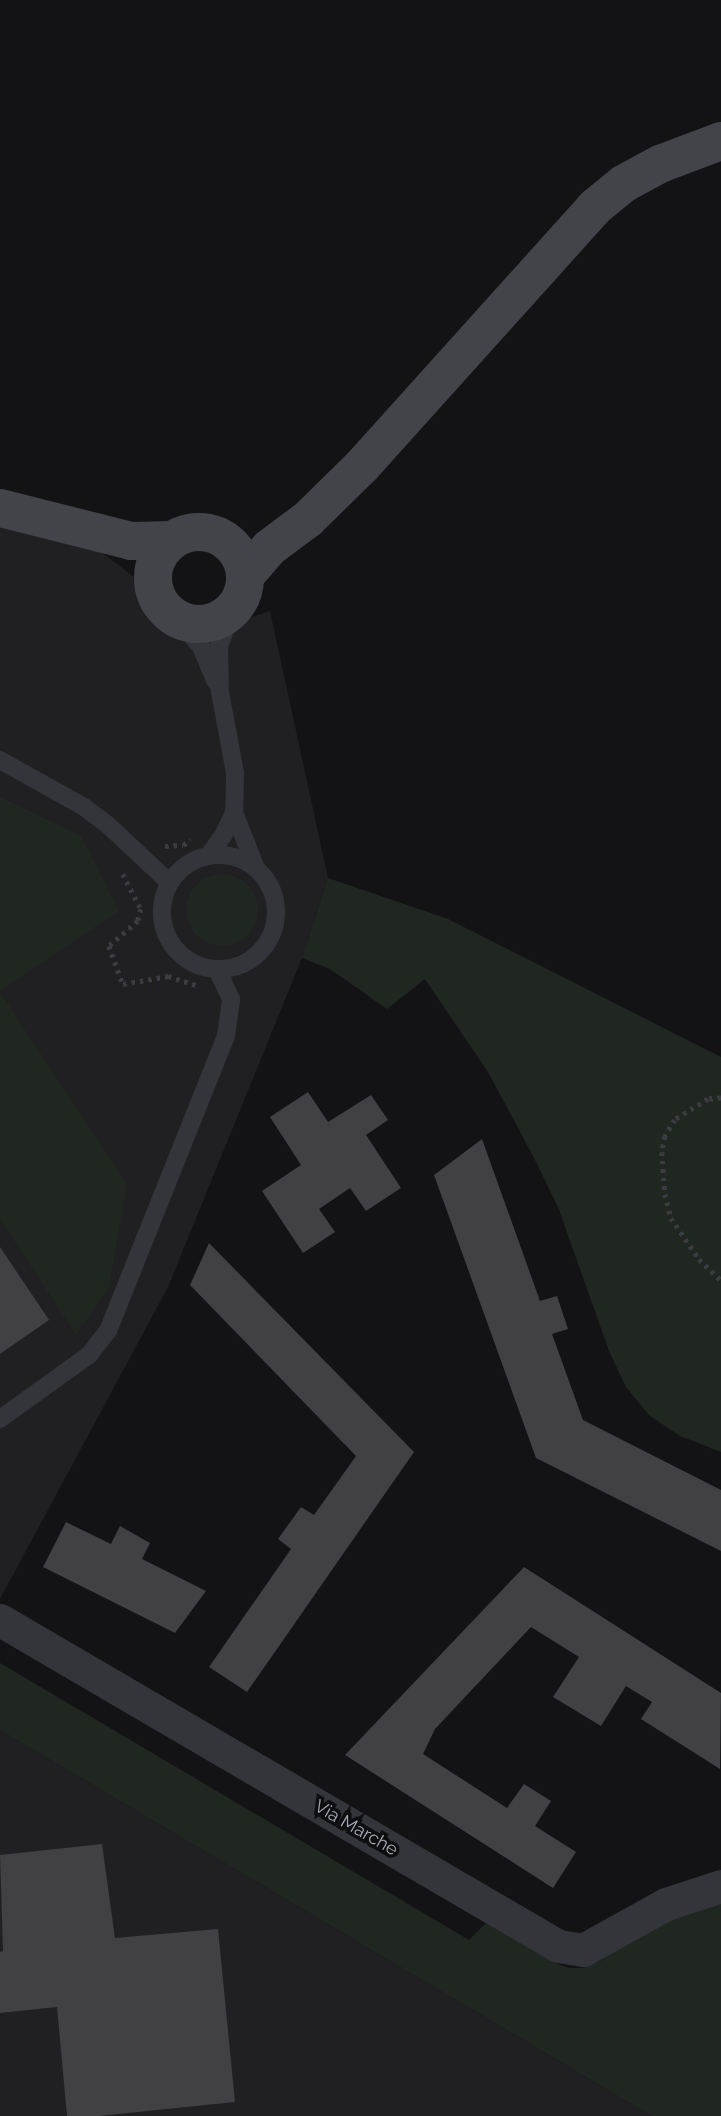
<!DOCTYPE html>
<html>
<head>
<meta charset="utf-8">
<style>
	body { margin:0 }
	#map { position:relative; width:721px; height:2116px; overflow:hidden; background:#131315; font-family:Raleway,sans-serif }
	div>[style] { position:absolute }
	[style*='--x'] { left:calc(var(--x)*1px); top:calc(var(--y)*1px); width:calc(var(--w)*1px); rotate:calc(var(--a)*1deg) }
	.built>* { inset:0; background:#201f22 }
	.green>* { inset:0; background:#202721 }
	.round { border-radius:50% }
	.building>* { inset:0; background:#404045 }
	.path>* { height:4.5px; margin-top:-2.25px; transform-origin:0; background:repeating-linear-gradient(90deg,#3b3b41 0 3.5px,transparent 0 8.5px) }
	.lane>* { height:18px; margin:-9px; padding:0 9px; transform-origin:9px; border-radius:9px; background:#34353a }
	.lane>.ring { margin:-9px; padding:0; box-sizing:content-box; background:none; border:18px solid #34353a; border-radius:50% }
	.street>* { height:33px; margin:-16.5px; padding:0 16.5px; transform-origin:16.5px; border-radius:16.5px; background:#34353a }
	.secondary>* { height:38px; margin:-19px; padding:0 19px; transform-origin:19px; border-radius:19px; background:#43434a }
	.secondary>.ring { margin:-19px; padding:0; box-sizing:content-box; background:none; border:38px solid #43434a; border-radius:50% }
	span { translate:-50% -50%; white-space:nowrap; text-align:center; line-height:1.15; -webkit-text-stroke:7px #0e0e10; paint-order:stroke }
	.street-label { font-size:18px; color:#a6a8b5 }
</style>
</head>
<body>
<div id="map">
	<div class="built">
		<div style="clip-path:polygon(0 517px,96px 548px,133px 576px,143px 586px,156px 608px,175px 626px,210px 631px,270px 611px,328px 878px,302px 958px,168px 1287px,0 1599px)"></div>
		<div style="clip-path:polygon(0 1730px,652px 2116px,0 2116px)"></div>
	</div>
	<div class="green">
		<div style="clip-path:polygon(0 797px,81px 836px,119px 911px,0 991px)"></div>
		<div class="round" style="left:186px;top:874px;width:72px;height:72px"></div>
		<div style="clip-path:polygon(328px 878px,448px 919px,721px 1057px,721px 1452px,680px 1436px,649px 1415px,626px 1387px,609px 1351px,558px 1207px,533px 1156px,488px 1072px,425px 979px,387px 1009px,330px 969px,302px 958px)"></div>
		<div style="clip-path:polygon(0 992px,127px 1184px,109px 1287px,76px 1335px,0 1219px)"></div>
		<div style="clip-path:polygon(0 1663px,469px 1940px,486px 1923px,555px 1963px,569px 1968px,582px 1968px,600px 1961px,643px 1932px,678px 1916px,721px 1902px,721px 2116px,652px 2116px,0 1730px)"></div>
	</div>
	<div class="building">
		<div style="clip-path:polygon(308px 1092px,328px 1122px,371px 1095px,388px 1120px,366px 1135px,401px 1188px,366px 1211px,350px 1188px,319px 1209px,335px 1232px,303px 1253px,262px 1191px,301px 1165px,270px 1117px)"></div>
		<div style="clip-path:polygon(482px 1139px,540px 1301px,557px 1296px,568px 1329px,552px 1334px,583px 1420px,721px 1490px,721px 1551px,536px 1458px,434px 1175px)"></div>
		<div style="clip-path:polygon(209px 1243px,414px 1452px,247px 1692px,209px 1667px,291px 1549px,278px 1539px,301px 1507px,314px 1515px,356px 1456px,190px 1285px)"></div>
		<div style="clip-path:polygon(0 1247px,49px 1320px,0 1354px)"></div>
		<div style="clip-path:polygon(66px 1522px,111px 1544px,120px 1526px,150px 1543px,142px 1559px,206px 1591px,175px 1633px,43px 1567px)"></div>
		<div style="clip-path:polygon(524px 1567px,721px 1693px,720px 1769px,641px 1719px,652px 1702px,626px 1686px,601px 1726px,553px 1697px,579px 1657px,531px 1627px,435px 1729px,423px 1754px,507px 1808px,524px 1784px,551px 1801px,535px 1826px,576px 1852px,553px 1888px,345px 1755px)"></div>
		<div style="clip-path:polygon(102px 1844px,115px 1938px,218px 1929px,235px 2102px,99px 2116px,67px 2116px,57px 2007px,0 2013px,0 1952px,3px 1951px,0 1855px)"></div>
	</div>
	<div class="path">
		<div style="--x:165;--y:846;--w:18;--a:-3"></div>
		<div style="--x:183;--y:845;--w:9;--a:-36"></div>
		<div style="--x:123;--y:874;--w:39;--a:63"></div>
		<div style="--x:141;--y:909;--w:12;--a:104"></div>
		<div style="--x:138;--y:921;--w:38;--a:139"></div>
		<div style="--x:109;--y:946;--w:40;--a:69.8"></div>
		<div style="--x:123;--y:984;--w:46;--a:-10.1"></div>
		<div style="--x:168;--y:976;--w:32;--a:18"></div>
		<div style="--x:721;--y:1098;--w:13;--a:176"></div>
		<div style="--x:708;--y:1099;--w:39;--a:148"></div>
		<div style="--x:675;--y:1120;--w:19;--a:122"></div>
		<div style="--x:665;--y:1136;--w:16;--a:101"></div>
		<div style="--x:662;--y:1152;--w:42;--a:85.9"></div>
		<div style="--x:665;--y:1194;--w:25;--a:76"></div>
		<div style="--x:671;--y:1218;--w:50;--a:55.7"></div>
		<div style="--x:699;--y:1259;--w:30;--a:44"></div>
	</div>
	<div class="lane">
		<div style="--x:234;--y:608;--w:41;--a:111.5"></div>
		<div style="--x:219;--y:646;--w:46;--a:88.8"></div>
		<div style="--x:220;--y:692;--w:82;--a:79.5"></div>
		<div style="--x:235;--y:773;--w:39;--a:91"></div>
		<div style="--x:177;--y:619;--w:37;--a:49"></div>
		<div style="--x:201;--y:647;--w:38;--a:67"></div>
		<div style="--x:0;--y:760;--w:96;--a:29.2"></div>
		<div style="--x:84;--y:807;--w:31;--a:37"></div>
		<div style="--x:109;--y:826;--w:83;--a:43.1"></div>
		<div class="ring" style="left:162px;top:855px;width:96px;height:96px"></div>
		<div style="--x:209;--y:855;--w:24;--a:-54"></div>
		<div style="--x:223;--y:836;--w:26;--a:-65"></div>
		<div style="--x:234;--y:812;--w:58;--a:68.7"></div>
		<div style="--x:0;--y:1419;--w:110;--a:-35.7"></div>
		<div style="--x:89;--y:1355;--w:31;--a:-52"></div>
		<div style="--x:108;--y:1331;--w:318;--a:-68.2"></div>
		<div style="--x:226;--y:1036;--w:37;--a:-82"></div>
		<div style="--x:231;--y:999;--w:33;--a:-115"></div>
	</div>
	<div class="street">
		<div style="--x:0;--y:1620;--w:646;--a:30.29"></div>
		<div style="--x:558;--y:1946;--w:25;--a:9"></div>
		<div style="--x:583;--y:1950;--w:95;--a:-29"></div>
		<div style="--x:666;--y:1904;--w:58;--a:-18.1"></div>
	</div>
	<div class="secondary">
		<div style="--x:0;--y:508;--w:135;--a:14.1"></div>
		<div style="--x:131;--y:541;--w:42;--a:-1.4"></div>
		<div class="ring" style="left:153px;top:532px;width:54px;height:54px"></div>
		<div style="--x:245;--y:576;--w:37;--a:-49"></div>
		<div style="--x:269;--y:548;--w:49;--a:-36.6"></div>
		<div style="--x:308;--y:519;--w:76;--a:-44.5"></div>
		<div style="--x:362;--y:466;--w:348;--a:-48"></div>
		<div style="--x:595;--y:207;--w:36;--a:-39"></div>
		<div style="--x:623;--y:184;--w:42;--a:-28.4"></div>
		<div style="--x:660;--y:164;--w:65;--a:-20.7"></div>
	</div>
	<div class="street-label">
		<span style="left:356px;top:1828px;rotate:30deg">Via Marche</span>
	</div>
</div>
</body>
</html>
